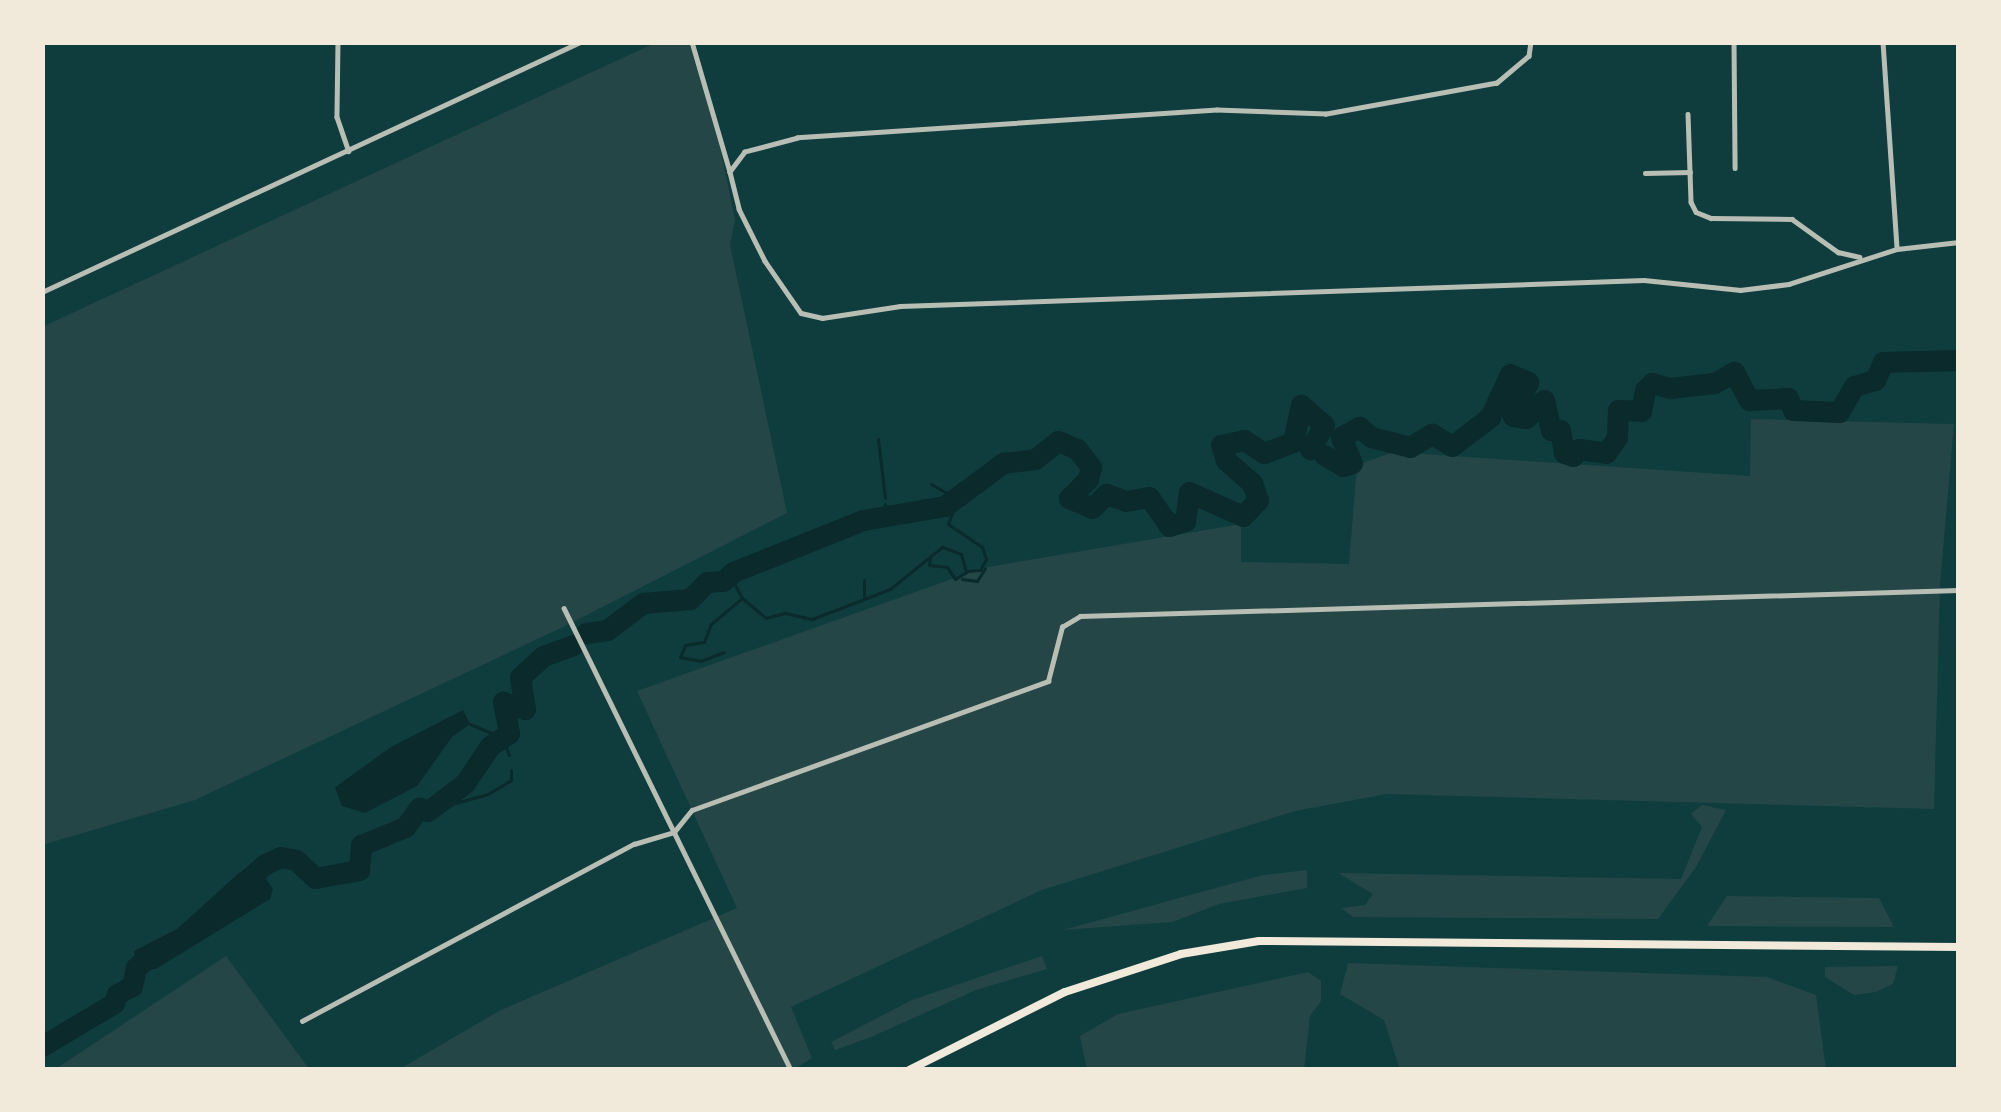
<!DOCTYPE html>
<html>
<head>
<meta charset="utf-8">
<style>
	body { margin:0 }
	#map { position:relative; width:2001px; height:1112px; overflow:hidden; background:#0f3d3e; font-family:"Alegreya Sans",sans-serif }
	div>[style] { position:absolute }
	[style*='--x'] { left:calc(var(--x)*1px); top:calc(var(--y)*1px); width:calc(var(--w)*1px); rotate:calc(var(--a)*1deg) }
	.green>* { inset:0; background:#244646 }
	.water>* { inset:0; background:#0a2a2b }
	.stream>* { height:3px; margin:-1.5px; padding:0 1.5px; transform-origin:1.5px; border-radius:1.5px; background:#0a2a2b }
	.river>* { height:21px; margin:-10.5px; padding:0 10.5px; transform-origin:10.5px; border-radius:10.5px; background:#0a2a2b }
	.minor>* { height:4.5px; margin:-2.25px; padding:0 2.25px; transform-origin:2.25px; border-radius:2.25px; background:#b8beb3 }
	.primary>* { height:8px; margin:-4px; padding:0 4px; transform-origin:4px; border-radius:4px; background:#f1e9da }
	span { translate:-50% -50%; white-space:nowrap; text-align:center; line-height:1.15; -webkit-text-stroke:9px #f1e9da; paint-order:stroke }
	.frame { position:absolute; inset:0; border:45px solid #f1e9da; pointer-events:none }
</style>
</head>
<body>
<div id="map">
	<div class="green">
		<div style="clip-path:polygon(657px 42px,689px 42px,720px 147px,735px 219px,730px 245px,787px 513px,563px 627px,195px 800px,42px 845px,42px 327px)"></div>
		<div style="clip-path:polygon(1751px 419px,1954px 424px,1940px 585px,1934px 809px,1386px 794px,1295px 811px,1042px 890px,791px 1007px,812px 1058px,793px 1070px,398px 1070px,499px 1011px,737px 908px,637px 691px,983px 568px,1241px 524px,1241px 562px,1349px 564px,1357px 465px,1394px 452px,1750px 476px)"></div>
		<div style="clip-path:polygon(1702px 805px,1726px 810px,1696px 867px,1658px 919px,1353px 917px,1341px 908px,1365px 905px,1373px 894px,1338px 873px,1681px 879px,1702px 827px,1691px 814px)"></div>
		<div style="clip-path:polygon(1307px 870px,1307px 888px,1219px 904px,1172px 922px,1063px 930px,1263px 875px)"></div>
		<div style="clip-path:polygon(1727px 896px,1879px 898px,1894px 927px,1707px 926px)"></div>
		<div style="clip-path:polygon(226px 956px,310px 1070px,54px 1070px)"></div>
		<div style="clip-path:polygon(1042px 956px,1047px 969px,976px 990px,871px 1037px,835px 1050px,831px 1042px,912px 1000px)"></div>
		<div style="clip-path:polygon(1348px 963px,1767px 977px,1816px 995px,1826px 1070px,1400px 1070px,1384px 1020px,1340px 994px)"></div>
		<div style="clip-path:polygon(1898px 966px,1893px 984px,1876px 992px,1854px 995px,1825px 977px,1825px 967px)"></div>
		<div style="clip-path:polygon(1308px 972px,1321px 981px,1321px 1001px,1310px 1016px,1304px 1070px,1087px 1070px,1080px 1036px,1118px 1014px)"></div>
	</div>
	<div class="water">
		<div style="clip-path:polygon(463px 710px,470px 724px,452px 737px,417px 786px,365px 813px,342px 806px,335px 788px,341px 783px,391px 747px)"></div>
		<div style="clip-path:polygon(257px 866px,273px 889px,270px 899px,156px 969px,137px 969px,134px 951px,177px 929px,239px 873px)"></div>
	</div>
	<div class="stream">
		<div style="--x:878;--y:439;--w:59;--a:83.2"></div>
		<div style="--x:884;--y:515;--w:11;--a:-85"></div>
		<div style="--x:930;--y:557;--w:8;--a:97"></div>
		<div style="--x:929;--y:565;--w:18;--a:6"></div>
		<div style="--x:947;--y:567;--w:14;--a:56"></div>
		<div style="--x:955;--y:579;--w:13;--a:-32"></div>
		<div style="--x:962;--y:579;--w:15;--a:8"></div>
		<div style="--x:977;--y:581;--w:15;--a:-58"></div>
		<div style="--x:864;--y:597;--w:17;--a:-90"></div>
		<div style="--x:742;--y:598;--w:31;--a:40"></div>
		<div style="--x:766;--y:618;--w:20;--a:-15"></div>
		<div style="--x:785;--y:613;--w:28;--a:13"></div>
		<div style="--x:812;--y:619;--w:84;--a:-21"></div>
		<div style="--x:890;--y:589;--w:67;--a:-38.9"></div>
		<div style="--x:942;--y:547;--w:20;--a:20"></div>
		<div style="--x:961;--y:554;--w:18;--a:74"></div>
		<div style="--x:966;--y:571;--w:14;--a:-4"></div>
		<div style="--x:980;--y:570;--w:13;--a:-61"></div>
		<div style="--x:986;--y:559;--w:13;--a:-108"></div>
		<div style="--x:982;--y:547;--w:41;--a:-145.9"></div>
		<div style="--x:948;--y:524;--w:27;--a:-70"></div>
		<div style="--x:957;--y:499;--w:30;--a:-150"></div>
		<div style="--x:724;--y:652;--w:25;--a:159"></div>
		<div style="--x:701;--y:661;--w:21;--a:-169"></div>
		<div style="--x:680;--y:657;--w:13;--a:-67"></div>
		<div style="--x:685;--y:645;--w:19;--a:-9"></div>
		<div style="--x:704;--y:642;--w:19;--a:-69"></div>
		<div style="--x:711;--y:624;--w:40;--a:-40"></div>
		<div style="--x:742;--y:598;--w:26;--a:-118"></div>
		<div style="--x:470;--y:724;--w:36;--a:23"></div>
		<div style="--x:503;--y:738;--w:18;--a:71"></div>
		<div style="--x:430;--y:810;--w:60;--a:-15.4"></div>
		<div style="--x:488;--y:794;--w:27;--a:-31"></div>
		<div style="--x:511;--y:780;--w:10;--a:-90"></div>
	</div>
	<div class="river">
		<div style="--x:1324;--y:455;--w:22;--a:30"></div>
		<div style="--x:1343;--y:466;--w:9;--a:-18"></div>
		<div style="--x:1352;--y:463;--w:28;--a:-113"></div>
		<div style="--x:1341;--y:437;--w:21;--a:-29"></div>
		<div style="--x:1359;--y:427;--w:16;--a:40"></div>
		<div style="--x:1371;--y:437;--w:40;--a:14.4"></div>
		<div style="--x:1410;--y:447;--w:26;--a:-31"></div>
		<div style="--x:1432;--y:434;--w:23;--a:31"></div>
		<div style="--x:1452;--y:446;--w:48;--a:-37.3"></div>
		<div style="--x:1490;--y:417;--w:47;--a:-65.1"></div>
		<div style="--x:1510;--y:374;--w:20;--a:24"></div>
		<div style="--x:1528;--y:382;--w:37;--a:114"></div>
		<div style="--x:1513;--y:416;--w:13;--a:9"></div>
		<div style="--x:1526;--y:418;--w:25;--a:-45"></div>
		<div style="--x:1544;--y:400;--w:31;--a:77"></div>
		<div style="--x:1551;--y:430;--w:9;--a:0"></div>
		<div style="--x:1560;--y:430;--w:23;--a:80"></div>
		<div style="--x:1564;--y:453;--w:9;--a:18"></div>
		<div style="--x:1573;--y:456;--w:9;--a:-49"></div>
		<div style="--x:1579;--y:449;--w:27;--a:8"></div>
		<div style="--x:1606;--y:453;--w:19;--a:-55"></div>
		<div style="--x:1617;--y:437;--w:27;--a:-88"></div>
		<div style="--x:1618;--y:410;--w:23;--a:2"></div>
		<div style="--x:1641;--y:411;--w:21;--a:-79"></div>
		<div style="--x:1645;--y:390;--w:10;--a:-45"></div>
		<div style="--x:1652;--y:383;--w:19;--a:16"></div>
		<div style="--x:1670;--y:388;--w:44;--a:-6.5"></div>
		<div style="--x:1714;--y:383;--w:23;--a:-29"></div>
		<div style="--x:1734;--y:372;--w:32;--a:62"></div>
		<div style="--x:1749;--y:400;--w:39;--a:-3"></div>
		<div style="--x:1788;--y:398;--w:13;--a:67"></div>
		<div style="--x:1793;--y:410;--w:46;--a:2.5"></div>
		<div style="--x:1839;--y:412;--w:30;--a:-60"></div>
		<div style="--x:1854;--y:386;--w:22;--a:-16"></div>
		<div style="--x:1875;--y:380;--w:20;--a:-66"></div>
		<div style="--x:1883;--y:362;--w:76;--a:-1.5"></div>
		<div style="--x:586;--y:633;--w:21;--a:-8"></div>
		<div style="--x:607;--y:630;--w:45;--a:-36.9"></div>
		<div style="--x:643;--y:603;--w:47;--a:-4.9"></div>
		<div style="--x:690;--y:599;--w:24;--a:-45"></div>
		<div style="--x:707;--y:582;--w:16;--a:-4"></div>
		<div style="--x:723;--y:581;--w:13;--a:-42"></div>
		<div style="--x:733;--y:572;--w:140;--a:-21.8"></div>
		<div style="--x:863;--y:520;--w:83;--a:-9.7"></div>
		<div style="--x:945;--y:506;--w:72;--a:-36.6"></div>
		<div style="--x:1003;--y:463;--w:32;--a:-7"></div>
		<div style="--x:1035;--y:459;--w:29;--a:-38"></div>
		<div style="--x:1058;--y:441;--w:21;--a:23"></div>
		<div style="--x:1077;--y:449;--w:23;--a:52"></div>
		<div style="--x:1091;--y:467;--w:12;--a:104"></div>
		<div style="--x:1088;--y:479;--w:27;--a:135"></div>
		<div style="--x:1069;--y:498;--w:25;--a:23"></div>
		<div style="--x:1092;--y:508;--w:20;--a:-45"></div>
		<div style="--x:1106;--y:494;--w:21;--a:19"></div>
		<div style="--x:1126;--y:501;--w:23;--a:-10"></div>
		<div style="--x:1149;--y:497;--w:35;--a:55"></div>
		<div style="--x:1169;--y:526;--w:17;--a:-17"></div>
		<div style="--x:1185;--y:521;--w:29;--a:-82"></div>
		<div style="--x:1189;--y:492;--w:59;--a:24"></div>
		<div style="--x:1243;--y:516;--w:22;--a:-47"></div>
		<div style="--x:1258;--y:500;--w:18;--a:-109"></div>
		<div style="--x:1252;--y:483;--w:35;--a:-139"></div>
		<div style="--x:1226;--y:460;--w:16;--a:-108"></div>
		<div style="--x:1221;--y:445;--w:24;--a:-12"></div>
		<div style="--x:1244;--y:440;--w:24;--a:33"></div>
		<div style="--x:1264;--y:453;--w:31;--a:-21"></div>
		<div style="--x:1293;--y:442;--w:38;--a:-78"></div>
		<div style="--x:1301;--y:405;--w:30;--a:41"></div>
		<div style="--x:1324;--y:425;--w:28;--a:120"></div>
		<div style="--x:241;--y:885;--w:32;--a:-41"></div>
		<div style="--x:265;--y:864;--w:17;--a:-24"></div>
		<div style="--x:281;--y:857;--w:15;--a:11"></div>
		<div style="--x:296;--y:860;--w:26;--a:43"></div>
		<div style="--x:315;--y:878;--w:45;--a:-10.3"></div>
		<div style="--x:359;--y:870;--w:25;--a:-85"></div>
		<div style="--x:361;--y:845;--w:48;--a:-22.2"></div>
		<div style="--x:405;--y:827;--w:24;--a:-54"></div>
		<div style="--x:419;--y:808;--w:9;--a:18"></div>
		<div style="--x:428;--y:811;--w:46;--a:-37.1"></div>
		<div style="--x:465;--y:783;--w:45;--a:-56"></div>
		<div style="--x:490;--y:746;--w:23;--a:-34"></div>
		<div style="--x:509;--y:733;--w:32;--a:-101"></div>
		<div style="--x:503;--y:702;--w:23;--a:18"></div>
		<div style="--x:525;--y:709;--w:32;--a:-99"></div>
		<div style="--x:520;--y:677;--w:31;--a:-42"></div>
		<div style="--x:543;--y:656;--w:32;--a:-20"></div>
		<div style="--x:42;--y:1046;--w:84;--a:-30.8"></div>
		<div style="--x:114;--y:1003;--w:9;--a:-72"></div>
		<div style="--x:117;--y:994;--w:17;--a:-28"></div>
		<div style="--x:132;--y:986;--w:19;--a:-78"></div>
		<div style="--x:136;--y:967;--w:24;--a:-35"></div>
	</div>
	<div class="minor">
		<div style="--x:338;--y:42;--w:75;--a:90.8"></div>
		<div style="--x:337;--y:117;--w:36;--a:71"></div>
		<div style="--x:692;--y:42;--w:135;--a:73.7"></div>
		<div style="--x:1531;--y:42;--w:14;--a:98"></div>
		<div style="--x:1529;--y:56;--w:42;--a:139.8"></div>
		<div style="--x:1497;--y:83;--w:174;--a:169.7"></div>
		<div style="--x:1326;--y:114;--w:109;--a:-177.9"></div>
		<div style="--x:1217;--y:110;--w:420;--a:176.2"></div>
		<div style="--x:798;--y:138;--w:55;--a:165.2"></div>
		<div style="--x:745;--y:152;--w:25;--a:127"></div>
		<div style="--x:730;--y:172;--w:38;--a:76"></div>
		<div style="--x:739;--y:209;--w:58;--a:63.4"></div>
		<div style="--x:765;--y:261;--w:63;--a:55.3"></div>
		<div style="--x:801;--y:313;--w:22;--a:13"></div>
		<div style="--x:822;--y:318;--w:79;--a:-8.7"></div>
		<div style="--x:900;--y:306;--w:744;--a:-2"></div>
		<div style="--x:1644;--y:280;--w:97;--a:5.9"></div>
		<div style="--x:1740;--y:290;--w:49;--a:-7"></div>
		<div style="--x:1789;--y:284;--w:114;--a:-18"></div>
		<div style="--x:1897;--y:249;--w:62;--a:-6.4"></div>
		<div style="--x:1734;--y:42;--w:126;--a:89.5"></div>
		<div style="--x:1883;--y:42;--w:207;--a:86.1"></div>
		<div style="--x:1688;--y:114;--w:58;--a:88"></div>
		<div style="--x:1645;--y:173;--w:45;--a:-1.3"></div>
		<div style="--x:1690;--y:172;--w:30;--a:88"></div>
		<div style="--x:1691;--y:202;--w:11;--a:63"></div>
		<div style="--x:1696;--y:212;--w:16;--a:22"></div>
		<div style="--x:1711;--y:218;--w:81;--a:0.7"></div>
		<div style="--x:1792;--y:219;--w:57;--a:35.7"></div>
		<div style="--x:1838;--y:252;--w:22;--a:13"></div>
		<div style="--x:42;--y:292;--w:593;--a:-24.92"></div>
		<div style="--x:564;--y:608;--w:515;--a:63.83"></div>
		<div style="--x:302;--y:1021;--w:376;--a:-28.1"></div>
		<div style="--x:634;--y:844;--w:42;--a:-16.7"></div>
		<div style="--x:674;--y:832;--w:28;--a:-51"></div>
		<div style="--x:692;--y:810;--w:379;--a:-19.9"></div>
		<div style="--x:1048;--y:681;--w:56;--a:-75.5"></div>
		<div style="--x:1062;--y:627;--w:21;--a:-31"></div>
		<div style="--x:1080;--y:616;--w:879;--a:-1.69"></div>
	</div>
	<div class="primary">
		<div style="--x:909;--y:1070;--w:174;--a:-26.6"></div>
		<div style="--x:1065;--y:992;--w:122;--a:-18.1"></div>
		<div style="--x:1181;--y:954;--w:79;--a:-9.5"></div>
		<div style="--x:1259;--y:941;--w:700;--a:0.49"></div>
	</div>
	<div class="frame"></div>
</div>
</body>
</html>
